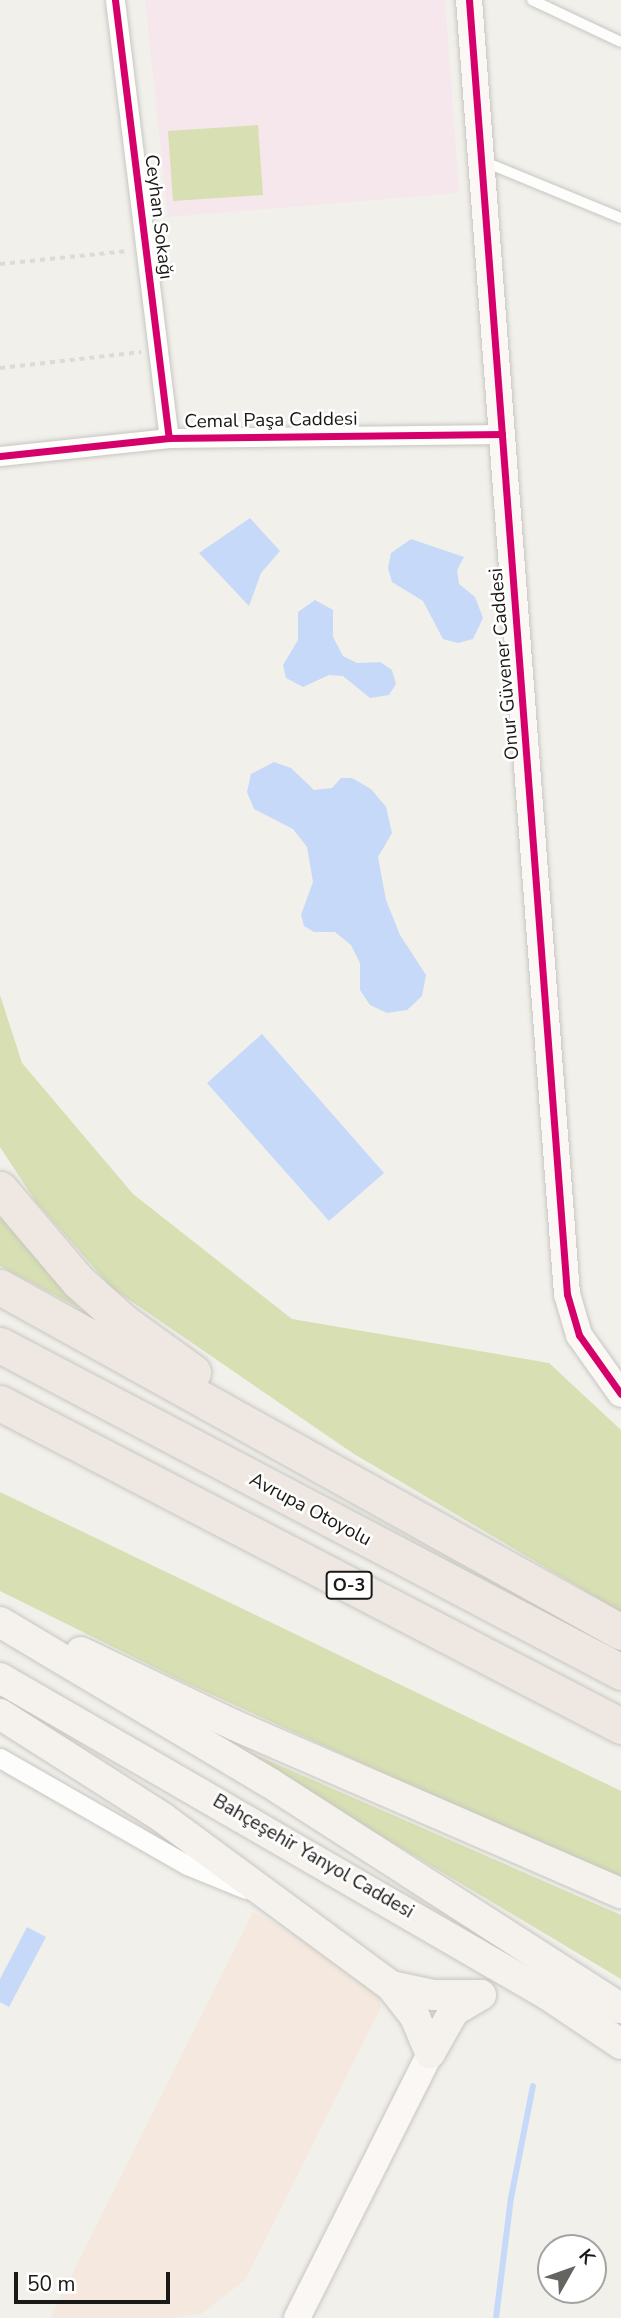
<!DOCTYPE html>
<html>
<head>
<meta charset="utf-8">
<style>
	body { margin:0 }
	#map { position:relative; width:621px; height:2318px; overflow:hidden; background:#f1f0eb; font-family:"Nunito Sans",sans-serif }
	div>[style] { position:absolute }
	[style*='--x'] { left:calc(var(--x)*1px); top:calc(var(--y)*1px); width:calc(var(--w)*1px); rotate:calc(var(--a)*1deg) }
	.commercial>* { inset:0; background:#f5e9df }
	.education>* { inset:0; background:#f5e7eb }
	.green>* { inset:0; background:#d7dfb3 }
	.water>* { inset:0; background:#c6d9f9 }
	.stream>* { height:6px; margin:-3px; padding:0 3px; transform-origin:3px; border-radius:3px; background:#c6d9f9 }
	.path>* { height:3.5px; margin-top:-1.75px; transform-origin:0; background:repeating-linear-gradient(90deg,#dcdbd9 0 5px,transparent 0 10px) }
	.roads { filter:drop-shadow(0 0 2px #c7c6c2) drop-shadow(0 0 2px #c7c6c2) }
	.lane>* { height:10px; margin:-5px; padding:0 5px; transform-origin:5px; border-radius:5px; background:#fdfdfc }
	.street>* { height:19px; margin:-9.5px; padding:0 9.5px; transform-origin:9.5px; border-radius:9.5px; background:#fdfdfc }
	.secondary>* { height:26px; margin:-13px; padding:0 13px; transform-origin:13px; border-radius:13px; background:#faf7f4 }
	.primary>* { height:30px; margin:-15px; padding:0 15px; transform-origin:15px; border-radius:15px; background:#f5f1ed }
	.highway>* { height:35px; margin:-17.5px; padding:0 17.5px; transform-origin:17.5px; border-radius:17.5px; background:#efe8e2 }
	.cycleway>* { height:7px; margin:-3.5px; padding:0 3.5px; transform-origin:3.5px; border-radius:3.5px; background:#d6006c }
	span { translate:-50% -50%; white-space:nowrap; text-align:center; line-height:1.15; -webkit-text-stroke:5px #fff; paint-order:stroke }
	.shield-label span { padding:2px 5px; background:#fff; border:2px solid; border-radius:5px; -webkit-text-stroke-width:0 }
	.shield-label { font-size:18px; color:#1a1916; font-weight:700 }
	.street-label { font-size:19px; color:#1a1916 }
	.north { position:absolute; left:537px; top:2234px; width:70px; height:70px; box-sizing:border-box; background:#fff; border:2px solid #a3a3a2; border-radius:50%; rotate:50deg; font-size:19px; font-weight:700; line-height:28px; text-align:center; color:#1a1916 }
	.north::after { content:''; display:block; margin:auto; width:24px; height:32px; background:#656461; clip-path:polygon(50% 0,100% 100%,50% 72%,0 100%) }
	.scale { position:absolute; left:14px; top:2272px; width:156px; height:32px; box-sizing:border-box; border:4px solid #1a1916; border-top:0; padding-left:9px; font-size:21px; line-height:24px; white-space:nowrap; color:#1a1916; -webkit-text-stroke:5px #fff; paint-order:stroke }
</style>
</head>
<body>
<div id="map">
	<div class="commercial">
		<div style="clip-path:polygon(253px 1912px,376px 1979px,381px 2007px,246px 2279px,203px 2313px,174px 2318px,50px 2318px)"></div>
	</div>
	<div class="education">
		<div style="clip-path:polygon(145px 0,445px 0,459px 193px,168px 217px)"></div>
	</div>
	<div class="green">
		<div style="clip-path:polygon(258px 125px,263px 195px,173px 201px,168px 131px)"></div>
		<div style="clip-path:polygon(0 995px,22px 1063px,133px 1194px,292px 1319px,549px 1363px,621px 1430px,621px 1612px,354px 1454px,112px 1288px,36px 1202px,0 1147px)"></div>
		<div style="clip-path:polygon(0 1211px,79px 1308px,0 1266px)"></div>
		<div style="clip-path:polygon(0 1492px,621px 1791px,621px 1881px,186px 1683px,0 1591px)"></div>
		<div style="clip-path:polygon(217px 1738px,621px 1915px,621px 1979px)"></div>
	</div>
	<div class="water">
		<div style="clip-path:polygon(250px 518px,280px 551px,261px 573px,249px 606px,199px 553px)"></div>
		<div style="clip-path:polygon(411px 539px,464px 557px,457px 570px,459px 584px,475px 597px,483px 618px,473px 639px,458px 643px,443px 639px,423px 601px,392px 582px,388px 568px,391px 553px)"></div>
		<div style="clip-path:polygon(315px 600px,333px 610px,333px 637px,343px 656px,357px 663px,380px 662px,392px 670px,396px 684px,389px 695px,370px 698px,343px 676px,329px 675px,303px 687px,286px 678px,283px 665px,298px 640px,298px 612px)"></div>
		<div style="clip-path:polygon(274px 762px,291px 768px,314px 790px,332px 788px,341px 778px,352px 778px,371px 789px,386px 807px,392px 833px,378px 857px,386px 900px,400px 935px,426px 975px,422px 996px,407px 1010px,387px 1013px,370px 1005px,360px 990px,360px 963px,351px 945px,335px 932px,314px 932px,304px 926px,301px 915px,313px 882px,307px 847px,293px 829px,254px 809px,247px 792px,251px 774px)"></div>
		<div style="clip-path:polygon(262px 1034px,384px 1173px,329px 1221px,207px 1083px)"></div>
		<div style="clip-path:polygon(27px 1927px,46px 1937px,9px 2007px,0 2002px,0 1979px)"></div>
	</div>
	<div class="stream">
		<div style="--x:496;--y:2318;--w:121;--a:-82.9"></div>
		<div style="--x:511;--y:2198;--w:114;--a:-78.9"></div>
	</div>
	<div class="path">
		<div style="--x:0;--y:264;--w:128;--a:-5.8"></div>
		<div style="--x:0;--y:368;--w:142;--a:-6.5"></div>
	</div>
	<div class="roads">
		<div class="lane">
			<div style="--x:532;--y:0;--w:98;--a:25.3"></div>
			<div style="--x:485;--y:162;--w:147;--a:22.4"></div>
		</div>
		<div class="street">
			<div style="--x:115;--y:0;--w:441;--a:83"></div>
			<div style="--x:0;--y:456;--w:170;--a:-6.1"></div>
			<div style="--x:169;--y:438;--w:333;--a:-0.7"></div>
			<div style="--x:0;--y:1758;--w:215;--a:29.8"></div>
			<div style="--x:187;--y:1865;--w:64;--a:22.1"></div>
		</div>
		<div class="secondary">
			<div style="--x:469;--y:0;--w:1298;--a:85.67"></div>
			<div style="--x:567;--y:1294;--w:43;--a:73.7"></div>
			<div style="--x:579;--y:1335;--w:72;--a:54.6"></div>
			<div style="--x:297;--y:2318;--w:297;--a:-63.3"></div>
		</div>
		<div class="primary">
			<div style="--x:0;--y:1622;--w:314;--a:30.8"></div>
			<div style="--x:270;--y:1783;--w:417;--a:32.7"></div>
			<div style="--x:81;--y:1652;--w:170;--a:25.5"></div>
			<div style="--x:234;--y:1725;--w:422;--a:23.5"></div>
			<div style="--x:0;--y:1678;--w:633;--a:30.05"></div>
			<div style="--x:548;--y:1995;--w:88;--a:33.9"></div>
			<div style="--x:0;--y:1714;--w:193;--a:32.5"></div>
			<div style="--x:163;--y:1818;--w:283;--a:36.4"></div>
			<div style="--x:391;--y:1986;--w:39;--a:52"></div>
			<div style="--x:415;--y:2017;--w:39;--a:67"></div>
			<div style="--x:430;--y:2053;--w:48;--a:-60.3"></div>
			<div style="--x:454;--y:2011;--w:31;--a:-31"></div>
			<div style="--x:391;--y:1986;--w:43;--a:12.1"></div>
			<div style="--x:433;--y:1995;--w:48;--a:0"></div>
		</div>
		<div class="highway">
			<div style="--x:0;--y:1189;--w:121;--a:49.7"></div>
			<div style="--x:78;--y:1281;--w:63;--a:41.8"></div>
			<div style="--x:125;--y:1323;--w:84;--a:35.8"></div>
			<div style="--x:0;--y:1287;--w:710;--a:29.05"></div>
			<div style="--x:0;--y:1345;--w:702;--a:27.77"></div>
			<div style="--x:0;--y:1403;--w:700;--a:27.48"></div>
		</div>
	</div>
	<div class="cycleway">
		<div style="--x:115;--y:0;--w:441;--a:83"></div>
		<div style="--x:469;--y:0;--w:1298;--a:85.67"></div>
		<div style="--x:567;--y:1294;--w:43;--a:73.7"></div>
		<div style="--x:579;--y:1335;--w:72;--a:54.6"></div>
		<div style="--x:0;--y:456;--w:170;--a:-6.1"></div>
		<div style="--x:169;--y:438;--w:333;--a:-0.7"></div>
	</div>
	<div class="shield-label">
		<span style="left:349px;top:1585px">O-3</span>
	</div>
	<div class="street-label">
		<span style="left:158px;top:217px;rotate:83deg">Ceyhan Sokağı</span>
		<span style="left:271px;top:421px;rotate:-1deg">Cemal Paşa Caddesi</span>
		<span style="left:505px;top:664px;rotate:-95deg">Onur Güvener Caddesi</span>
		<span style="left:310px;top:1510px;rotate:28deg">Avrupa Otoyolu</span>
		<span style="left:313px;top:1857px;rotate:30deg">Bahçeşehir Yanyol Caddesi</span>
	</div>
	<div class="north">K</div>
	<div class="scale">50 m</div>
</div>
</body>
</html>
